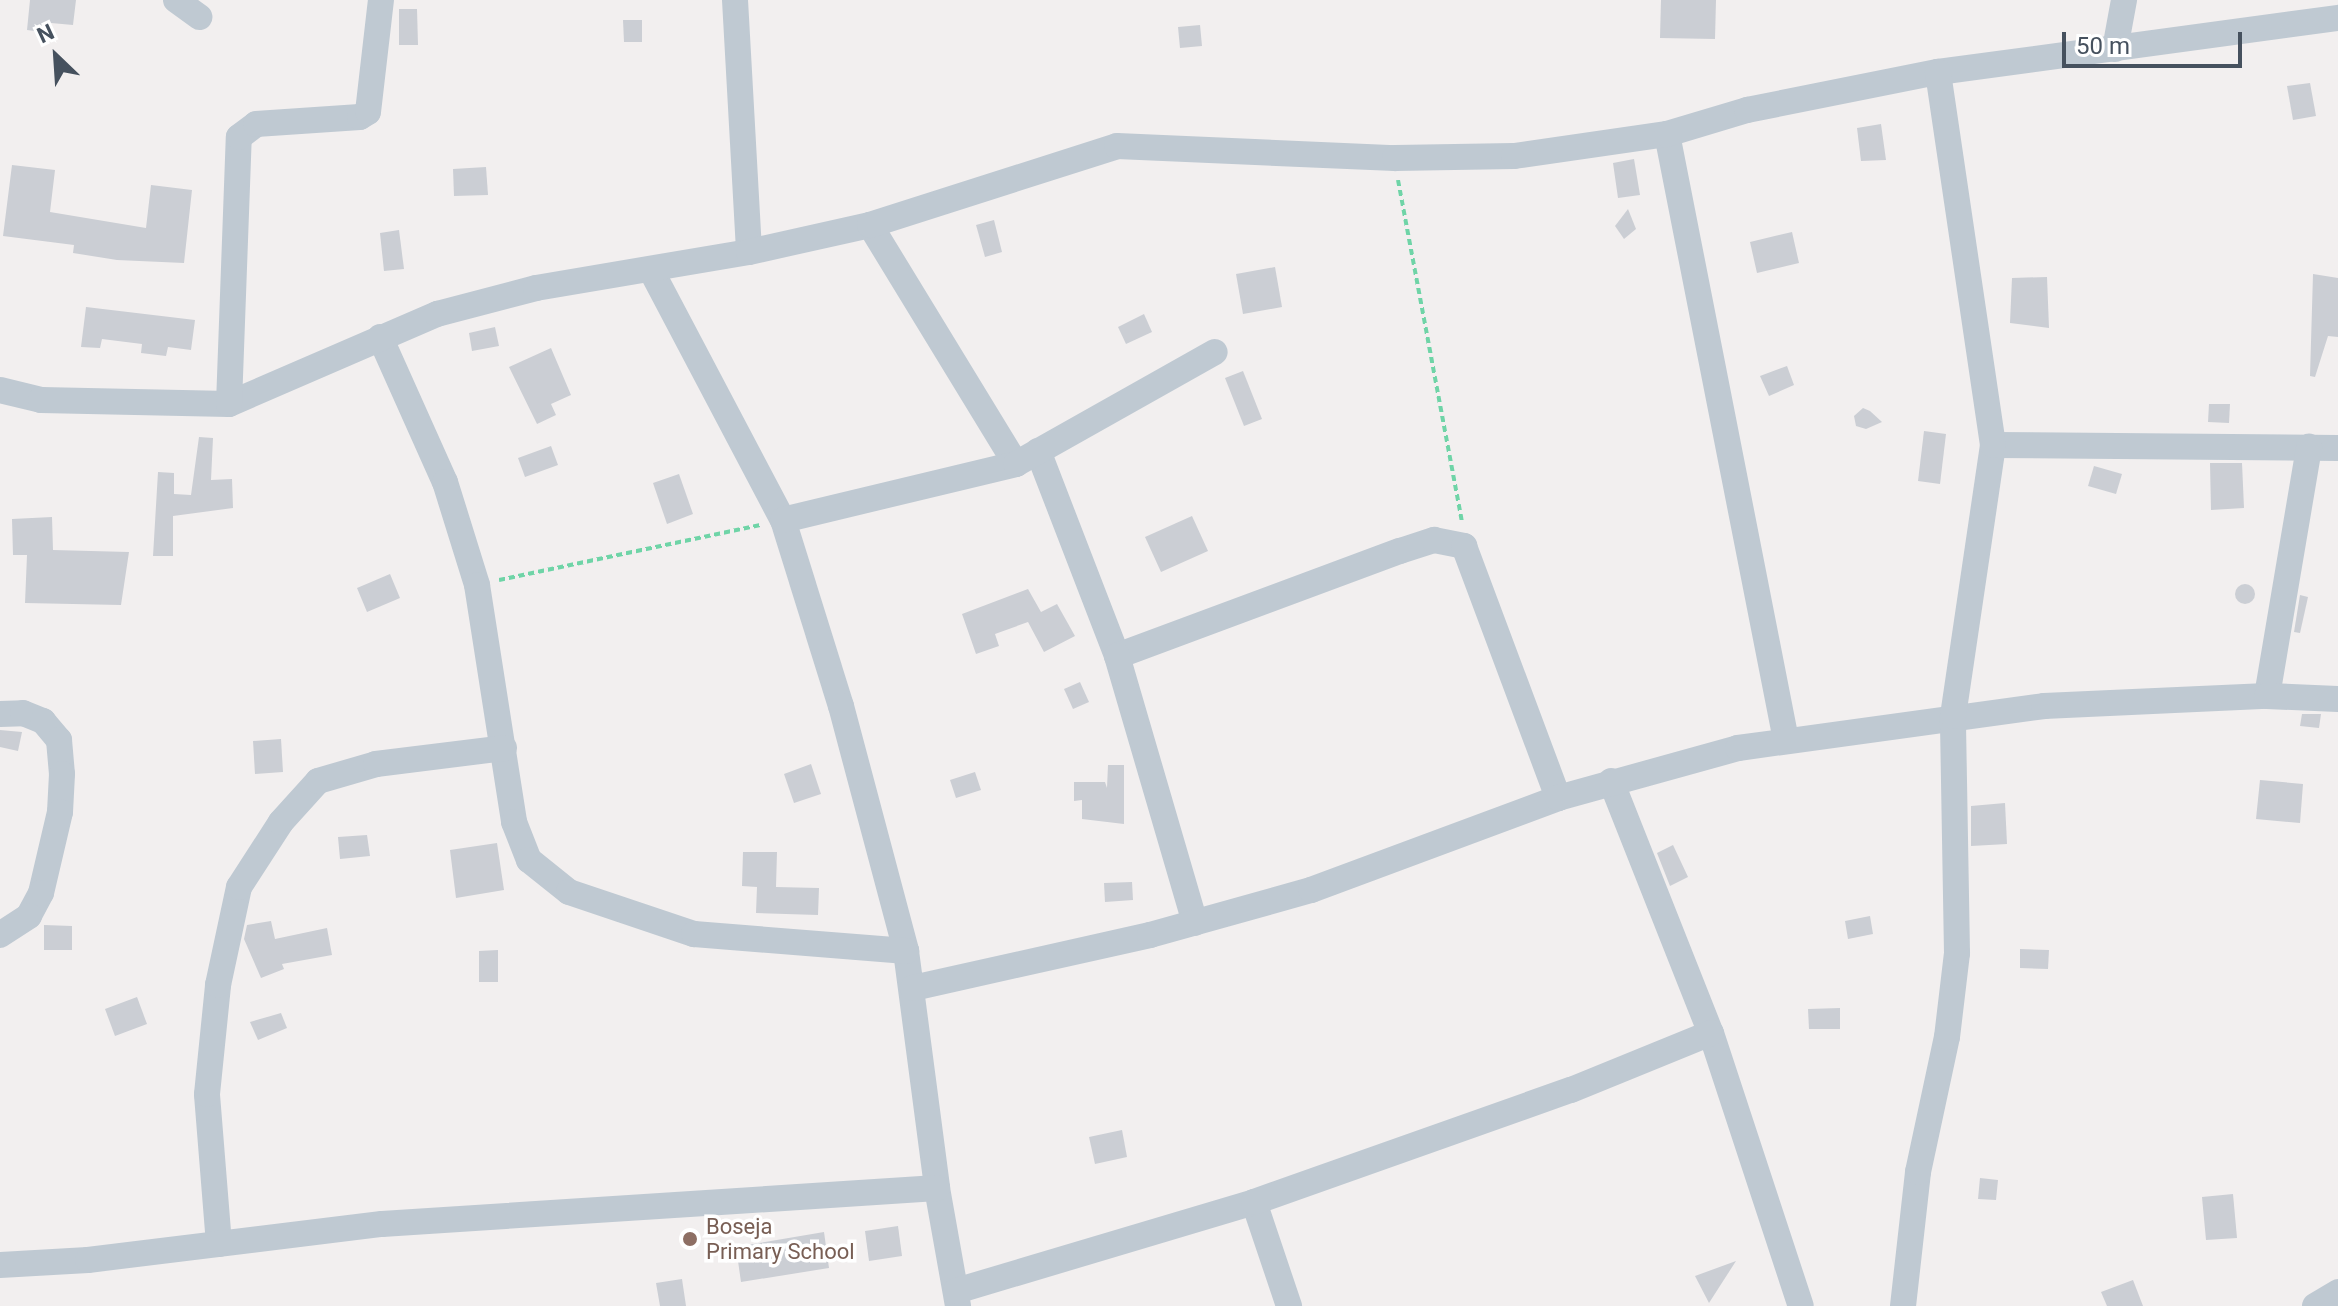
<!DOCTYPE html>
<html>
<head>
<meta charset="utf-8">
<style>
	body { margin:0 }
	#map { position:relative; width:2338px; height:1306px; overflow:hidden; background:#f2efef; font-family:Roboto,sans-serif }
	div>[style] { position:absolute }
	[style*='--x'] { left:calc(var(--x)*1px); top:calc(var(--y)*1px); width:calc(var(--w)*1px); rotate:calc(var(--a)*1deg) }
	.building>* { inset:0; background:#cbced4 }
	.round { border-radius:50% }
	.path>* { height:4px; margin-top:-2px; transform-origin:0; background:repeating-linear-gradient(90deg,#6fd4a7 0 6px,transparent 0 10px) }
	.street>* { height:26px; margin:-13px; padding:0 13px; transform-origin:13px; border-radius:13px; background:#bfc9d2 }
	.dots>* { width:22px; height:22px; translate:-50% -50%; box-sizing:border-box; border:4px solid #fff; border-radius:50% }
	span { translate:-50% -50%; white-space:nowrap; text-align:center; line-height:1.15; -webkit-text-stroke:7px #fff; paint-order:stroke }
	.education-label { font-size:22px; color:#785e54 }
	.left { translate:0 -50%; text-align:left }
	.north { position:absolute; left:16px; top:16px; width:80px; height:80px; -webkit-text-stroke:6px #fff; paint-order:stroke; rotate:335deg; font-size:22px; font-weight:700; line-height:32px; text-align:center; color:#46515e }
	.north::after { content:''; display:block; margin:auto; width:28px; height:36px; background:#46515e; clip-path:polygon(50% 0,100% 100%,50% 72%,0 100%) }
	.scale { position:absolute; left:2062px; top:32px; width:180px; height:36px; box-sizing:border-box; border:4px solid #46515e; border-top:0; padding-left:10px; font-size:24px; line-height:28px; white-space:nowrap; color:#46515e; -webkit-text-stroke:6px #fff; paint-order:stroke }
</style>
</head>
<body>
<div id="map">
	<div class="building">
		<div style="clip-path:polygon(30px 0,76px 0,73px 25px,51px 23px,50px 33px,27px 30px)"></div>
		<div style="clip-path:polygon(1661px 0,1716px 0,1715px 39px,1660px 38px)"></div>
		<div style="clip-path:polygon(399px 9px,417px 9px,418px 45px,399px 45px)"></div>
		<div style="clip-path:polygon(623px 20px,642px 20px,642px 42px,624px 42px)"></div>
		<div style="clip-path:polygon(1200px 25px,1202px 46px,1180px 48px,1178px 27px)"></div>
		<div style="clip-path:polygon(2310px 83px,2316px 116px,2293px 120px,2287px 86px)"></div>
		<div style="clip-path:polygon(1881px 124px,1886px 160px,1861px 161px,1857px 128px)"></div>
		<div style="clip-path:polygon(1634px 159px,1640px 195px,1618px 198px,1613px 163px)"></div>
		<div style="clip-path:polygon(12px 165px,55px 170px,50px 212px,146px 228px,151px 185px,192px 190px,184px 263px,117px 260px,73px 253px,74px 245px,3px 236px)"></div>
		<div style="clip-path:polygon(486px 167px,488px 195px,454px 196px,453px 169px)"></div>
		<div style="clip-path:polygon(1628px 209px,1636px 229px,1624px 239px,1615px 226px)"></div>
		<div style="clip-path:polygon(994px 220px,1002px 252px,985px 257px,976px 225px)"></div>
		<div style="clip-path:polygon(399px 230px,404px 269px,384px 271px,380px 233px)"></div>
		<div style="clip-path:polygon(1792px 232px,1799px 263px,1757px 273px,1750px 242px)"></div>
		<div style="clip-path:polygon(1275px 267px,1282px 307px,1243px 314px,1236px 274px)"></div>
		<div style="clip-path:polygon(2313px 274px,2338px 278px,2338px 337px,2328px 336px,2315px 377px,2310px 376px)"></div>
		<div style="clip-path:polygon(2047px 277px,2049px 328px,2010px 323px,2012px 278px)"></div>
		<div style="clip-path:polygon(86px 307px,195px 320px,191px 350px,168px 347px,166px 356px,141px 353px,142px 344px,102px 339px,100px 348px,81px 347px)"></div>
		<div style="clip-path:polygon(1144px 314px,1152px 332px,1126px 344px,1118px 327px)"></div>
		<div style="clip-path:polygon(495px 327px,499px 346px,472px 351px,469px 333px)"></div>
		<div style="clip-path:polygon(551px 348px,571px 395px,551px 404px,556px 415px,537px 424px,509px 367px)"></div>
		<div style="clip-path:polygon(1787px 366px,1794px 385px,1769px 396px,1760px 376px)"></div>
		<div style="clip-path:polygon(1243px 371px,1262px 419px,1244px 426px,1225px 378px)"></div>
		<div style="clip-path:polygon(2209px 404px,2230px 404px,2229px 423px,2208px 422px)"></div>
		<div style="clip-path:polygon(1863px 408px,1870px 411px,1882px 422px,1866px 429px,1856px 426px,1854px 416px)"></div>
		<div style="clip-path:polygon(1924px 431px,1946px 434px,1940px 484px,1918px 481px)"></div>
		<div style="clip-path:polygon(199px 437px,213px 438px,211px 480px,232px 479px,233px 508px,173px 516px,173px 556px,153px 556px,158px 472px,174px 473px,174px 494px,191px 495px)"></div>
		<div style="clip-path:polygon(551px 446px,558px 465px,525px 477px,518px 458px)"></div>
		<div style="clip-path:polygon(2210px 463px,2242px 463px,2244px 508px,2211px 510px)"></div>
		<div style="clip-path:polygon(2094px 466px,2122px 474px,2116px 494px,2088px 486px)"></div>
		<div style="clip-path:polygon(679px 474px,693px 514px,667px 524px,653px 483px)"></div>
		<div style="clip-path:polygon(1192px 516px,1208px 551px,1161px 572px,1145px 537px)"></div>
		<div style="clip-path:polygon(52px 517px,53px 550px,129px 552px,121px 605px,25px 603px,27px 555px,13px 555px,12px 519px)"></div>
		<div style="clip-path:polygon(390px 574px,400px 598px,367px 612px,357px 588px)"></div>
		<div class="round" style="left:2235px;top:584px;width:20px;height:20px"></div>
		<div style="clip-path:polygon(1028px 589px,1041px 612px,1057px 604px,1075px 636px,1044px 652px,1028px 622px,995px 634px,999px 646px,976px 654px,962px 614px)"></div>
		<div style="clip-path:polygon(2300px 595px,2308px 597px,2300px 633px,2294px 632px)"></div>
		<div style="clip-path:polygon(1080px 682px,1089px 702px,1073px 709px,1064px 689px)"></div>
		<div style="clip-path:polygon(2302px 714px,2321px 714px,2319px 728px,2300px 726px)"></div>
		<div style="clip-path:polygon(0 730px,22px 732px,18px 751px,0 747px)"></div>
		<div style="clip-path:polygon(281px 739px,283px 772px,255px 774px,253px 741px)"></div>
		<div style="clip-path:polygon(811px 764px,821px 794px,794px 803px,784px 774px)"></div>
		<div style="clip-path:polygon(1108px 765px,1124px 765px,1124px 824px,1082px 819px,1082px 800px,1074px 801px,1074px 782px,1105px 782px,1107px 788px)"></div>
		<div style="clip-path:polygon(975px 772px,981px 790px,956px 798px,950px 780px)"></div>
		<div style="clip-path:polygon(2260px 780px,2303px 784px,2300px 823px,2256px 819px)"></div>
		<div style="clip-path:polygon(2005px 803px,2007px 844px,1971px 846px,1971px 806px)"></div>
		<div style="clip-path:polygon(367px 835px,370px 856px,340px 859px,338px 837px)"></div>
		<div style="clip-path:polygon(497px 843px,504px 890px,456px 898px,450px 850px)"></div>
		<div style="clip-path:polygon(1673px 845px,1688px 877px,1670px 886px,1657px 853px)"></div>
		<div style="clip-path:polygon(743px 852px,777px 852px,776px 887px,819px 888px,818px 915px,756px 913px,757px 887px,742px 886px)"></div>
		<div style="clip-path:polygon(1132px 882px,1133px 900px,1105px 902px,1104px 883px)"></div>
		<div style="clip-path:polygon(1870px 916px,1873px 934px,1848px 939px,1845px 921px)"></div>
		<div style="clip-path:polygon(271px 921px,275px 939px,327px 928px,332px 955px,282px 964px,284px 969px,261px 978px,244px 939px,247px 925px)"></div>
		<div style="clip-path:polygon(44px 925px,72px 926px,72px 950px,44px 950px)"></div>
		<div style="clip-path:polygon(2020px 949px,2049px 950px,2048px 969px,2020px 968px)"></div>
		<div style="clip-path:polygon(498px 950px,498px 982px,479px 982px,479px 951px)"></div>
		<div style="clip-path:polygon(137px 997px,147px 1024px,115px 1036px,105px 1009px)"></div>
		<div style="clip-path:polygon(1840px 1008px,1840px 1029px,1809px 1029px,1808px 1009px)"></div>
		<div style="clip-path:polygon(281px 1013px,287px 1028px,258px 1040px,250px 1022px)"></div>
		<div style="clip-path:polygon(1122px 1130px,1127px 1157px,1095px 1164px,1089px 1137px)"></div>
		<div style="clip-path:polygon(1980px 1178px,1998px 1180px,1996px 1200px,1978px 1199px)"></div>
		<div style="clip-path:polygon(2233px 1194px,2237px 1238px,2206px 1240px,2202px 1197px)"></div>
		<div style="clip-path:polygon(898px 1226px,902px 1256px,869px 1261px,865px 1231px)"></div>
		<div style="clip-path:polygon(824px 1232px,829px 1268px,741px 1282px,736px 1247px)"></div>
		<div style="clip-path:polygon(1736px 1261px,1709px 1303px,1695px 1276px)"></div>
		<div style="clip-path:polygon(682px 1279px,686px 1306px,660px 1306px,656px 1283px)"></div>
		<div style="clip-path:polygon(2133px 1280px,2143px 1306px,2107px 1306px,2101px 1292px)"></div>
	</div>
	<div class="path">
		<div style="--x:1398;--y:180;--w:347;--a:79.4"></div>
		<div style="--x:499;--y:580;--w:267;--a:-11.9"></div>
	</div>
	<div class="street">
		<div style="--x:176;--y:0;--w:29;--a:36"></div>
		<div style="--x:735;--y:0;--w:252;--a:86.8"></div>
		<div style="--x:2115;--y:49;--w:50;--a:-79.6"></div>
		<div style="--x:1667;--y:134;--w:618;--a:78.89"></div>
		<div style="--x:870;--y:225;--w:280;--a:58.6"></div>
		<div style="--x:651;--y:270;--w:283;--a:62.2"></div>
		<div style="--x:783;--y:520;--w:195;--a:72.7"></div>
		<div style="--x:841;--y:706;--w:253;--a:75.1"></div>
		<div style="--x:906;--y:951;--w:239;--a:82.5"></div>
		<div style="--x:937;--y:1188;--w:120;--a:79.9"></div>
		<div style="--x:380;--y:337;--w:159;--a:65.9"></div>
		<div style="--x:445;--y:482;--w:108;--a:72.7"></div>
		<div style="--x:477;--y:585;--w:240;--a:81.1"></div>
		<div style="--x:514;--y:822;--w:41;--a:68.5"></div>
		<div style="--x:529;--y:860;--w:51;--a:38.7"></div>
		<div style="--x:569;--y:892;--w:132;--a:18.6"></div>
		<div style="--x:694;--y:934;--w:213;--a:4.6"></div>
		<div style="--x:0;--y:390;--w:42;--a:13.7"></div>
		<div style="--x:41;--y:400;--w:188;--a:1.2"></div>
		<div style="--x:229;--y:404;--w:227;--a:-23.4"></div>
		<div style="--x:437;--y:314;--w:102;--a:-14.7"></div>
		<div style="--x:536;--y:288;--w:216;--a:-9.6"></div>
		<div style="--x:749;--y:252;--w:124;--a:-12.6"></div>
		<div style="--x:870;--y:225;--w:259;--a:-17.7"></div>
		<div style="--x:1117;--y:146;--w:278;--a:2.5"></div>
		<div style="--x:1395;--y:158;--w:119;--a:-1"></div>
		<div style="--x:1514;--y:156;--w:155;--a:-8.2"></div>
		<div style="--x:1667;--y:134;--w:84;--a:-16.7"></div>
		<div style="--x:1747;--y:110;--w:195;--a:-11.3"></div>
		<div style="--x:1938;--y:72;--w:404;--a:-7.7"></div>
		<div style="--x:229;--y:404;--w:267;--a:-87.9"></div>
		<div style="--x:239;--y:137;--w:21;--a:-37"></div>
		<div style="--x:256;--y:124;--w:104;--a:-3.9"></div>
		<div style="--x:360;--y:117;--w:9;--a:-32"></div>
		<div style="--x:368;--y:112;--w:113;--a:-83.4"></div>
		<div style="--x:1993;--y:445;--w:345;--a:0.5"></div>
		<div style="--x:1038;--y:451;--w:220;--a:68.9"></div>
		<div style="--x:1117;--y:656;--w:302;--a:-20.4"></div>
		<div style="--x:1400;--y:551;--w:36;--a:-18"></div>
		<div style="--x:1434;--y:540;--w:31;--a:11"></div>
		<div style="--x:1464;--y:546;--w:269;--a:69.5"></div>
		<div style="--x:783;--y:520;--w:240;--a:-13.5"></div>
		<div style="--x:1016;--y:464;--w:228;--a:-29.4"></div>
		<div style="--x:1117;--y:656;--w:278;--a:73.7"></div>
		<div style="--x:2267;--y:696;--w:253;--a:-80.4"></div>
		<div style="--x:0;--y:714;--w:23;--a:-2"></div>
		<div style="--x:23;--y:713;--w:22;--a:22"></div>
		<div style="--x:43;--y:721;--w:25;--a:50"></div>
		<div style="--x:59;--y:740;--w:34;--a:85"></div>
		<div style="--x:62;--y:774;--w:38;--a:93"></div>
		<div style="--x:60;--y:812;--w:83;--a:103.2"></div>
		<div style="--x:41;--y:893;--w:26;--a:118"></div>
		<div style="--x:29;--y:916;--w:35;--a:147"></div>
		<div style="--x:1611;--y:781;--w:271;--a:68.4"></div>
		<div style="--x:1711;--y:1033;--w:287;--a:71.8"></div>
		<div style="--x:913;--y:988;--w:243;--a:-12.6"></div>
		<div style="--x:1150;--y:935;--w:167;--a:-15.6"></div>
		<div style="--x:1311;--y:890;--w:264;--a:-20.4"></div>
		<div style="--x:1558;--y:798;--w:187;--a:-15.5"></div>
		<div style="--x:1738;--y:748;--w:309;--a:-7.8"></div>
		<div style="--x:2044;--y:706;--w:223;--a:-2.6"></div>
		<div style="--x:2267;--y:696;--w:71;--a:2.4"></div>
		<div style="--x:1254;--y:1202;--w:110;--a:71.4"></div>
		<div style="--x:219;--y:1244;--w:150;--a:-94.6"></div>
		<div style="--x:207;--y:1094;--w:110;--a:-84.2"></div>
		<div style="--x:218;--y:985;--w:100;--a:-77.9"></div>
		<div style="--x:239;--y:887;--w:77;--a:-57.1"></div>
		<div style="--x:281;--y:822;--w:55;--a:-47.9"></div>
		<div style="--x:318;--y:781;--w:60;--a:-16.3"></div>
		<div style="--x:376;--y:764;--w:129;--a:-7.1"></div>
		<div style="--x:0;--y:1265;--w:88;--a:-3.3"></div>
		<div style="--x:88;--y:1260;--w:296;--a:-7"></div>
		<div style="--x:382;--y:1224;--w:556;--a:-3.71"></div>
		<div style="--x:956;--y:1291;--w:311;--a:-16.6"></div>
		<div style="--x:1254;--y:1202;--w:336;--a:-19.5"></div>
		<div style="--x:1571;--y:1090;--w:151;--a:-22.2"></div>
		<div style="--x:1903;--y:1306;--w:135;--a:-83.6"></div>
		<div style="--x:1918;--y:1172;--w:138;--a:-77.9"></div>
		<div style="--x:1947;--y:1037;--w:85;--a:-83.2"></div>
		<div style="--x:1957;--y:953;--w:237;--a:-91"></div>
		<div style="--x:1953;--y:716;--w:274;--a:-81.6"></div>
		<div style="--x:1993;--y:445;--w:377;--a:-98.4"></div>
		<div style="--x:2315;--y:1306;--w:27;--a:-31"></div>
	</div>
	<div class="dots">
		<div style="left:690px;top:1239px;background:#8d6e63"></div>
	</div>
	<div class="education-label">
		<span class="left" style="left:706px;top:1239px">Boseja<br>Primary School</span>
	</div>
	<div class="north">N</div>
	<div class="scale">50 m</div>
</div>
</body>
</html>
